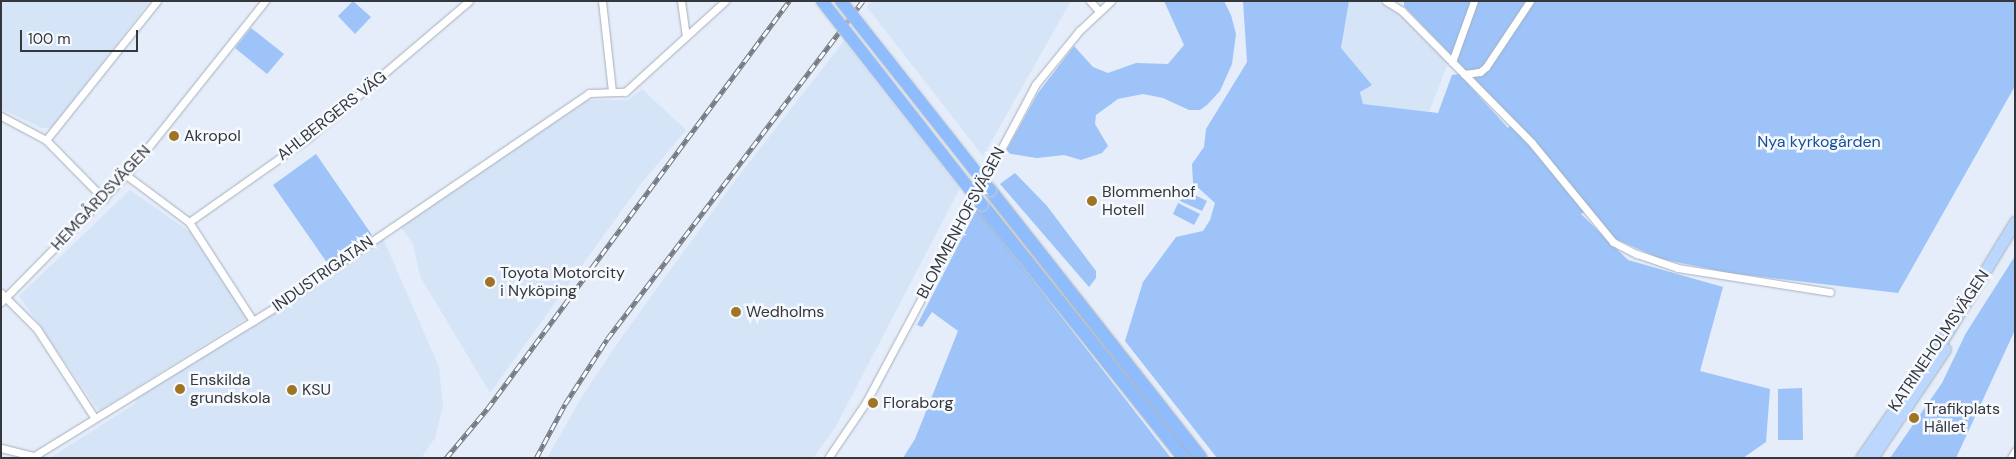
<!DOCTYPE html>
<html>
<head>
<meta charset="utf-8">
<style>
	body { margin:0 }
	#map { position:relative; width:2016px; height:459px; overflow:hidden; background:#e4edf9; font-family:"DM Sans",sans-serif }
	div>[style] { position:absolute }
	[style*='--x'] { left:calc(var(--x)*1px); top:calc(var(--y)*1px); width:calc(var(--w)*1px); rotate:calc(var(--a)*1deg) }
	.built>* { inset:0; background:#d6e4f7 }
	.green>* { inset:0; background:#9dc3f8 }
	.roads { filter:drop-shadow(0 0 1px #a7afbb) drop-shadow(0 0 1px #a7afbb) }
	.minor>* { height:7px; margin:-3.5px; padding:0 3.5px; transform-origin:3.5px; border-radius:3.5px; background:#fff }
	.primary>* { height:11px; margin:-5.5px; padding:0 5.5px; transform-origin:5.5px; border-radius:5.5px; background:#bcd7fd }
	.motorway>* { height:12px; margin:-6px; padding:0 6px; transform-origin:6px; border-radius:6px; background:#8fbcfc }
	.rail>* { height:4.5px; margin-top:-2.25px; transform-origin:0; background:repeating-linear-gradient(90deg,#f6f9fe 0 8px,#757a82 0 16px); box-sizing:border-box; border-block:1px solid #757a82 }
	.bridges { filter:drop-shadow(0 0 1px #cecfd0) drop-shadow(0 0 1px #cecfd0) }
	.motorway-bridge>* { height:12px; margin:-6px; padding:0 6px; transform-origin:6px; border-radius:6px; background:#8fbcfc }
	.dots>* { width:14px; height:14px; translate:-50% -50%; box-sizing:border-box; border:2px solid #f6f9fe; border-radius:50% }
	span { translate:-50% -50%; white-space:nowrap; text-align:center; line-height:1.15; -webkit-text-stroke:5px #f6f9fe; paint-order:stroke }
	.street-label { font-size:16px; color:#34383d }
	.poi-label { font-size:16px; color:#34383d }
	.left { translate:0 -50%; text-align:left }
	.park-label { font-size:16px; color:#174f9a }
	.frame { position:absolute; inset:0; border:2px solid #34383d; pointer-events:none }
	.scale { position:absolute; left:20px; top:30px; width:118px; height:22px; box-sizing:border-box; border:2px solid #34383d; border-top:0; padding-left:6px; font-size:15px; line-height:18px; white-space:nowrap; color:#34383d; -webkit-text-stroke:4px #f6f9fe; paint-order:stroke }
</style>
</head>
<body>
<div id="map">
	<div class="built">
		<div style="clip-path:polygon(1px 1px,150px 1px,52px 128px,42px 128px,1px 109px)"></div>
		<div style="clip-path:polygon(872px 1px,1071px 1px,983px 156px,867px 7px)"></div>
		<div style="clip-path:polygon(1349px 1px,1379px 1px,1401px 14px,1448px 63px,1429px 112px,1363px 104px,1360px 92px,1372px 85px,1341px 48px)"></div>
		<div style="clip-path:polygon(844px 41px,960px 188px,835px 428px,813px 458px,547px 458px,583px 395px,621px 338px,737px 178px)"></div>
		<div style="clip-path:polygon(642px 89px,686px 130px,640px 185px,490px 393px,420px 276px,413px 244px,400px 226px,588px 100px,628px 100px)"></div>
		<div style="clip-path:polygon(130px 190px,190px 232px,247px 318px,99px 411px,19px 296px)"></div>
		<div style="clip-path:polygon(382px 236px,439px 367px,443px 406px,435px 438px,421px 458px,50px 458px,136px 403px,134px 399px)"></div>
	</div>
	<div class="green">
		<div style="clip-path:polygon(353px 1px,371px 17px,355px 34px,338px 16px)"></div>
		<div style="clip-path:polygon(1164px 1px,1224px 1px,1231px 15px,1236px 34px,1232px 64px,1220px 91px,1207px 105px,1200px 110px,1189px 110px,1163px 98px,1143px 94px,1118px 99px,1096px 115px,1095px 124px,1108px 146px,1102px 153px,1081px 160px,1064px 155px,1037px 158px,1005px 153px,1038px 93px,1074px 46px,1093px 67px,1108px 73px,1136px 63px,1168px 64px,1184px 45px)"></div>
		<div style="clip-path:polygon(1243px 1px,1349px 1px,1341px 48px,1372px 85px,1360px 92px,1363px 104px,1438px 113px,1452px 75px,1459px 74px,1508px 128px,1515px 121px,1404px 6px,1404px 1px,2015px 1px,2015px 86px,1898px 293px,1730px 273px,1661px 259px,1611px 237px,1588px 210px,1581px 214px,1628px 260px,1723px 287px,1700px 371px,1770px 389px,1766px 442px,1743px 458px,1217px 458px,1125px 341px,1143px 282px,1176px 237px,1203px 231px,1210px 220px,1215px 203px,1193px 183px,1192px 164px,1204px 147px,1206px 129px,1247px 62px)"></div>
		<div style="clip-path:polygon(251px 28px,284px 54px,267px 74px,235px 48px)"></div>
		<div style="clip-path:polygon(316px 154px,372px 235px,328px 264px,273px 185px)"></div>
		<div style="clip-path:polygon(1015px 173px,1047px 206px,1096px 271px,1096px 278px,1089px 287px,1000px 184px)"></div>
		<div style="clip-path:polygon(1185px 190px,1207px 201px,1202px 211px,1180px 201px)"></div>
		<div style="clip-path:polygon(1178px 203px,1200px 214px,1194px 225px,1173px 214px)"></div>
		<div style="clip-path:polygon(977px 209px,1032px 279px,1171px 458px,903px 458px,915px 439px,958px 331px,932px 312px,922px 327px,917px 325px)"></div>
		<div style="clip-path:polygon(2015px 256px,2015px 330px,1956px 458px,1890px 458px,1942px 383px,1966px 333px)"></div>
		<div style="clip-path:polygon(1802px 388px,1803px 440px,1778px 440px,1778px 389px)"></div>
	</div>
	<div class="roads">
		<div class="minor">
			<div style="--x:602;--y:1;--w:91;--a:83.7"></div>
			<div style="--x:681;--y:1;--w:34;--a:82"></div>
			<div style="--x:1090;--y:1;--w:13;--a:48"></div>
			<div style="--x:1386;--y:1;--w:19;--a:32"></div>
			<div style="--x:1402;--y:11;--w:185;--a:45.4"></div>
			<div style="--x:1532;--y:143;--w:128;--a:50.7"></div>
			<div style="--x:1613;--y:242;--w:27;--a:27"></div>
			<div style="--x:1637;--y:254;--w:43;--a:18.9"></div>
			<div style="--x:1678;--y:268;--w:154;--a:9"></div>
			<div style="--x:1452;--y:62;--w:65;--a:-70.2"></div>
			<div style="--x:1464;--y:74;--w:16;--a:-7"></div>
			<div style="--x:1480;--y:72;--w:8;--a:-40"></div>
			<div style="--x:1486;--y:67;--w:79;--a:-56.3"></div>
			<div style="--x:1;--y:116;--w:51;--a:28.1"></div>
			<div style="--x:46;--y:140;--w:83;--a:45.5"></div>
			<div style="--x:46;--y:140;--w:178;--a:-51.4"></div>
			<div style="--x:126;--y:175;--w:79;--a:36.7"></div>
			<div style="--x:189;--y:222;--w:118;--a:57.1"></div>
			<div style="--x:189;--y:222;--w:146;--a:-35.2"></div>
			<div style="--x:308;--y:138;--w:211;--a:-40.4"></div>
			<div style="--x:1;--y:293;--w:51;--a:45"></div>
			<div style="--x:37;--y:329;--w:105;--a:57.1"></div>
			<div style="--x:1;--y:302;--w:178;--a:-45.5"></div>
			<div style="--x:126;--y:175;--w:223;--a:-51.4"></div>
			<div style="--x:1;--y:448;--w:32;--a:14"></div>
			<div style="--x:31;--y:458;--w:286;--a:-31.7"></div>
			<div style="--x:274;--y:308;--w:381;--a:-34.3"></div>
			<div style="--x:589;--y:93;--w:36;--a:-2"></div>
			<div style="--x:625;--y:92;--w:135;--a:-42.3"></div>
			<div style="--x:828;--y:458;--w:68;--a:-55.8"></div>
			<div style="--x:866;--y:402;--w:359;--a:-61.9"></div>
			<div style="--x:1035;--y:85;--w:70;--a:-50.8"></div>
			<div style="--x:1079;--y:31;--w:44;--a:-43.2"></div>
			<div style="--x:2011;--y:458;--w:8;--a:-60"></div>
		</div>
		<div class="primary">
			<div style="--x:1861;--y:458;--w:142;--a:-55.3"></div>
			<div style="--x:1942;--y:341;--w:140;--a:-58.5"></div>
			<div style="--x:1872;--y:458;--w:131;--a:-56.2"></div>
		</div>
		<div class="motorway">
			<div style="--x:990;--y:190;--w:341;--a:51.8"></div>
			<div style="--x:982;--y:205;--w:324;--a:51.4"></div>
		</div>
	</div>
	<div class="rail">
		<div style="--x:446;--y:458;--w:64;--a:-50.1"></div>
		<div style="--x:487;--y:409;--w:508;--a:-53.49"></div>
		<div style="--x:536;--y:458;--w:61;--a:-61.8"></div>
		<div style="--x:565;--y:404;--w:77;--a:-57.1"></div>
		<div style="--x:607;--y:339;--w:424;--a:-52.9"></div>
	</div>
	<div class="bridges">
		<div class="motorway-bridge">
			<div style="--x:822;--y:1;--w:259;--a:51.9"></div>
			<div style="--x:841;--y:1;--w:241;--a:51.7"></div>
		</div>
	</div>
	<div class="dots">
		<div style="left:174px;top:136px;background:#a07425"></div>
		<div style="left:1092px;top:201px;background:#a07425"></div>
		<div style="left:490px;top:282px;background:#a07425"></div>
		<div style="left:736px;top:312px;background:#a07425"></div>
		<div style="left:180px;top:389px;background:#a07425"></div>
		<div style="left:292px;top:390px;background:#a07425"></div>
		<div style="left:873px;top:403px;background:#a07425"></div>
		<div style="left:1914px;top:418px;background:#a07425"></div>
	</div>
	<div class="street-label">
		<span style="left:332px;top:116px;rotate:-38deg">AHLBERGERS VÄG</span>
		<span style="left:101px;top:198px;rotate:-47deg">HEMGÅRDSVÄGEN</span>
		<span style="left:961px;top:223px;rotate:-62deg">BLOMMENHOFSVÄGEN</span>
		<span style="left:323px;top:274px;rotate:-35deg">INDUSTRIGATAN</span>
		<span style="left:1939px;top:341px;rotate:-56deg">KATRINEHOLMSVÄGEN</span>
	</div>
	<div class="poi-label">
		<span class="left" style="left:184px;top:136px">Akropol</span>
		<span class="left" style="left:1102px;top:201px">Blommenhof<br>Hotell</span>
		<span class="left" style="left:500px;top:282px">Toyota Motorcity<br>i Nyköping</span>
		<span class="left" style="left:746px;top:312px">Wedholms</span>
		<span class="left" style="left:190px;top:389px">Enskilda<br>grundskola</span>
		<span class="left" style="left:302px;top:390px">KSU</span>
		<span class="left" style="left:883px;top:403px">Floraborg</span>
		<span class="left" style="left:1924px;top:418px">Trafikplats<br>Hållet</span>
	</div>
	<div class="park-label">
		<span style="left:1819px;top:142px">Nya kyrkogården</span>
	</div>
	<div class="frame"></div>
	<div class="scale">100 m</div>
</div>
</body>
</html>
